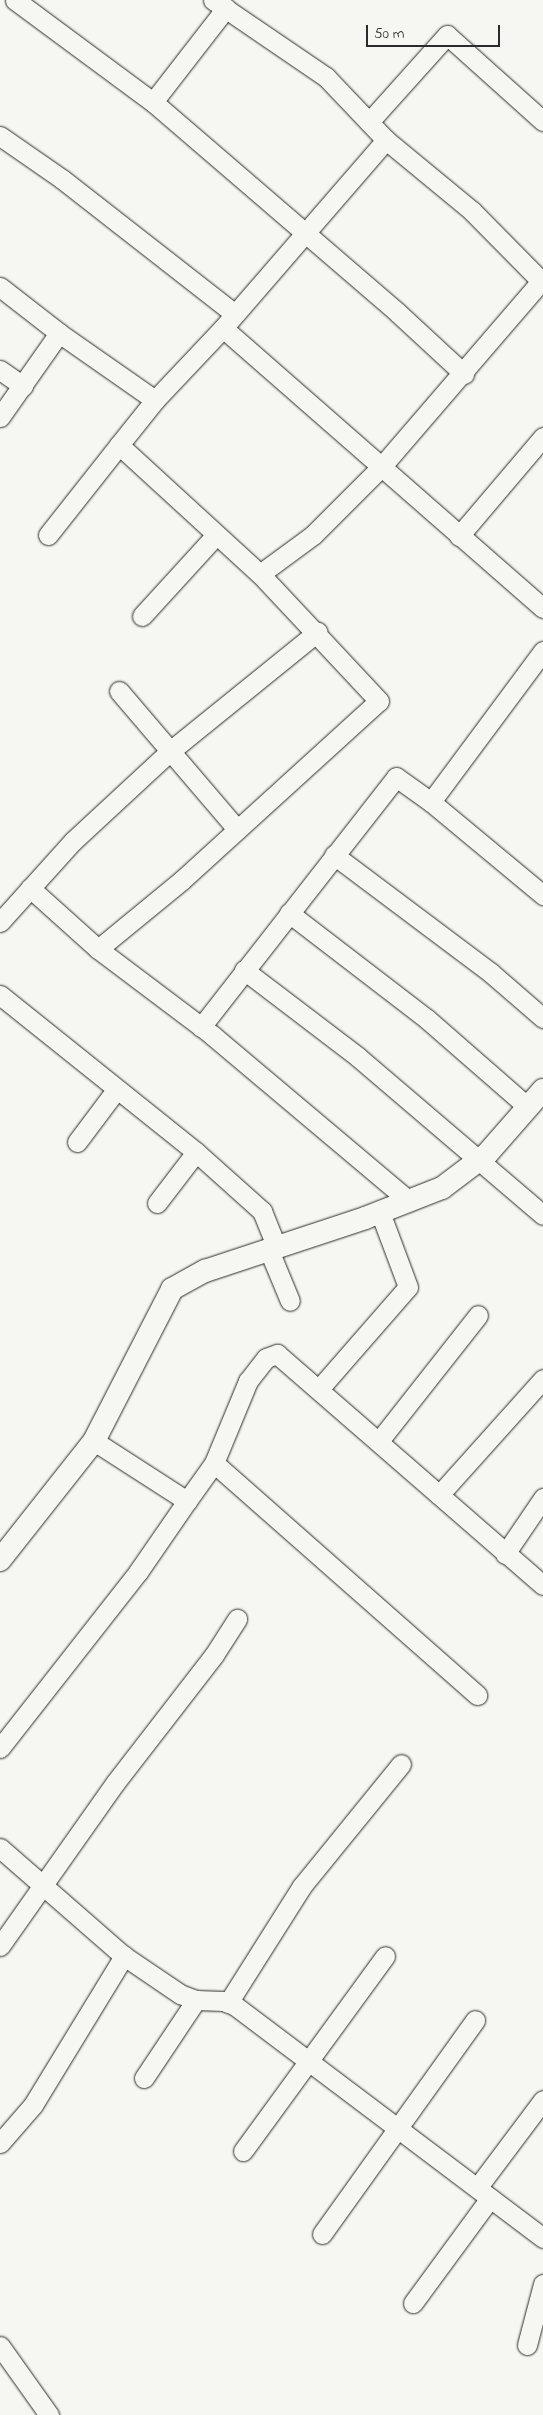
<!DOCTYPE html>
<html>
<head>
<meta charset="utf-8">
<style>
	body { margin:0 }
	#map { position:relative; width:543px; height:2415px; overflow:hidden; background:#f6f6f2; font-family:"Indie Flower",sans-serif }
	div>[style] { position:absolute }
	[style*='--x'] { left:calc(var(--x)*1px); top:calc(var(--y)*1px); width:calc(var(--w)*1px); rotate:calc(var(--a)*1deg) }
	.roads { filter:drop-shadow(0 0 1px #2b2b2b) drop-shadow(0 0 1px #2b2b2b) }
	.minor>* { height:19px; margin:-9.5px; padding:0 9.5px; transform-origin:9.5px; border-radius:9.5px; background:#f6f6f2 }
	.tertiary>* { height:22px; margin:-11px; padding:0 11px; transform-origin:11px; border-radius:11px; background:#f6f6f2 }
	span { translate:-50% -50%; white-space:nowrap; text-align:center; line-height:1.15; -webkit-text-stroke:4px #f6f6f2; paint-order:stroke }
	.scale { position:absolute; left:366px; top:25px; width:134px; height:22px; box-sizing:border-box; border:2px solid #2b2b2b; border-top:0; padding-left:6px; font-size:15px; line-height:18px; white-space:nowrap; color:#2b2b2b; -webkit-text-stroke:4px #f6f6f2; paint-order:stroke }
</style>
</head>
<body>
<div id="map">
	<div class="roads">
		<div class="minor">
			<div style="--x:15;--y:0;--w:172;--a:36.5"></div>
			<div style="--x:153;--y:102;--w:323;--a:40.7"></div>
			<div style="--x:398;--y:313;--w:90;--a:42.7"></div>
			<div style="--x:213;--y:0;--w:137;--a:34.3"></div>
			<div style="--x:326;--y:77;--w:87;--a:46.4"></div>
			<div style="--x:386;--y:140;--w:112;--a:39.5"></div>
			<div style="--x:472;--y:211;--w:98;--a:45.4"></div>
			<div style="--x:153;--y:102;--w:119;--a:-52.2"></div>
			<div style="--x:369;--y:122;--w:117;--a:-48.1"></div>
			<div style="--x:447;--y:35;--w:129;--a:41.9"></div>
			<div style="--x:0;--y:136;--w:75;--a:34.7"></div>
			<div style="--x:62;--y:179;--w:219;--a:38"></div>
			<div style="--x:0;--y:287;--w:75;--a:37.9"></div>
			<div style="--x:59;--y:333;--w:117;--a:34.9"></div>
			<div style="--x:155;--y:400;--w:58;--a:128.7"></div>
			<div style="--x:119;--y:445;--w:191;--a:42.5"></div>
			<div style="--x:260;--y:574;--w:66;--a:-36.3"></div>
			<div style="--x:313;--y:535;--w:98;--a:-45"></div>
			<div style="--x:382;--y:466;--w:247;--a:-49.3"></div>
			<div style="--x:223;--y:328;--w:425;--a:41.2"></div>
			<div style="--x:0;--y:370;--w:28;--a:35"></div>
			<div style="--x:155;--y:400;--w:99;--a:-46.6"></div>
			<div style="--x:223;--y:328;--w:249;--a:-49.1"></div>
			<div style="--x:0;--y:417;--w:103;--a:-54.9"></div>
			<div style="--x:48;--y:535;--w:115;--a:-51.7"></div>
			<div style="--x:459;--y:536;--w:130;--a:-49.7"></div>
			<div style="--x:142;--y:616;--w:110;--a:-47.6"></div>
			<div style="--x:543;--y:651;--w:188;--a:126.6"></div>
			<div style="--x:431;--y:802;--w:146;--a:39.7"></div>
			<div style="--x:119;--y:691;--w:182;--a:49.5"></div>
			<div style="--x:334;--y:855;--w:196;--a:36.9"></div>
			<div style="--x:491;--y:973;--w:69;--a:40.9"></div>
			<div style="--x:30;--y:888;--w:91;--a:41.9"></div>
			<div style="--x:98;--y:949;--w:143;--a:37"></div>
			<div style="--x:212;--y:1035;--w:258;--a:40.1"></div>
			<div style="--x:289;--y:913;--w:174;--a:37.5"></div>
			<div style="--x:427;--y:1019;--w:134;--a:41.1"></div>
			<div style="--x:0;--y:922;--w:109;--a:-48"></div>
			<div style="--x:73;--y:841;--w:131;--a:-42.8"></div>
			<div style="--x:169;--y:752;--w:191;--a:-39"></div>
			<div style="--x:98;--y:949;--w:109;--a:-39.4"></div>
			<div style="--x:182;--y:880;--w:266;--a:-42.3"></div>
			<div style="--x:379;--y:701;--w:174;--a:-133.1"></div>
			<div style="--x:244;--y:970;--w:143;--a:37.3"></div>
			<div style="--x:358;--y:1057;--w:243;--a:40.5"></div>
			<div style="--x:0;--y:995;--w:251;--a:38.7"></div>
			<div style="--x:196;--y:1152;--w:89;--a:41.8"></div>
			<div style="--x:262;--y:1211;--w:38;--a:68"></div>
			<div style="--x:201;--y:1027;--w:317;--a:-52"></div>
			<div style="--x:396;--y:777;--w:43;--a:35.5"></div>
			<div style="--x:77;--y:1142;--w:65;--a:-53.1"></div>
			<div style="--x:157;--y:1203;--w:64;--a:-52.6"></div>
			<div style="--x:268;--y:1248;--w:57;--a:67.5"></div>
			<div style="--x:319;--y:1389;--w:135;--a:-48.9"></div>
			<div style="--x:408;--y:1287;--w:80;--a:-110.5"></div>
			<div style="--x:94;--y:1441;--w:111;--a:32.8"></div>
			<div style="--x:187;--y:1501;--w:47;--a:-54.6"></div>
			<div style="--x:214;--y:1463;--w:89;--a:-67.5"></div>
			<div style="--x:248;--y:1381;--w:29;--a:-52"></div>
			<div style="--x:266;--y:1358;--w:12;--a:-20"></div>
			<div style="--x:277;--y:1354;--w:352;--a:41"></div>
			<div style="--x:379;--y:1441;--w:160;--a:-51.8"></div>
			<div style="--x:214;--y:1463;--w:351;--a:41.4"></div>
			<div style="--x:439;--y:1495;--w:156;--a:-48.1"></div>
			<div style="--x:505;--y:1554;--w:68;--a:-55.8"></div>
			<div style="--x:0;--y:1748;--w:224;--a:-51.9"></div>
			<div style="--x:138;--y:1572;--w:86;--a:-55.4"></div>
			<div style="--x:0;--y:1848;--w:164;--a:41.1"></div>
			<div style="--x:124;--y:1956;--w:68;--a:34.2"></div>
			<div style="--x:180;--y:1994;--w:17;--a:21"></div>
			<div style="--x:196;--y:2000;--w:28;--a:2"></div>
			<div style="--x:224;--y:2001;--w:11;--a:22"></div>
			<div style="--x:234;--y:2005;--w:387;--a:37"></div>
			<div style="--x:0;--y:1946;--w:199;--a:-54.8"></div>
			<div style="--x:115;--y:1783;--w:162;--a:-52.3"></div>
			<div style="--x:214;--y:1655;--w:43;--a:-57.4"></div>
			<div style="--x:228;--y:2003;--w:138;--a:-57.7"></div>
			<div style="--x:302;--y:1886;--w:157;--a:-50.9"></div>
			<div style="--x:144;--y:2078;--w:94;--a:-56.3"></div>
			<div style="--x:0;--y:2143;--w:50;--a:-49"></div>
			<div style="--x:33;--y:2105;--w:175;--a:-58.6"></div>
			<div style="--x:243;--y:2151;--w:241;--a:-53.9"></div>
			<div style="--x:477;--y:2188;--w:110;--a:-53.1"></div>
			<div style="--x:322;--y:2234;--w:263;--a:-54.4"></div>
			<div style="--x:413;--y:2303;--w:130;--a:-53.7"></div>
			<div style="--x:527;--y:2345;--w:63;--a:-75.3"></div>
			<div style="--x:0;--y:2346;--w:85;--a:54.6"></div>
		</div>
		<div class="tertiary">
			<div style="--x:0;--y:1560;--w:152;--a:-51.7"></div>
			<div style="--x:94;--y:1441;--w:171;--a:-62.8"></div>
			<div style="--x:172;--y:1289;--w:38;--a:-29"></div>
			<div style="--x:205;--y:1271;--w:169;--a:-18.3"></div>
			<div style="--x:365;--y:1218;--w:83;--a:-21.3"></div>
			<div style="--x:442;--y:1188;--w:56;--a:-37.1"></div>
			<div style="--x:487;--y:1154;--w:85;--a:-48.8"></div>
		</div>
	</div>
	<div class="scale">50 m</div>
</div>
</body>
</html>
